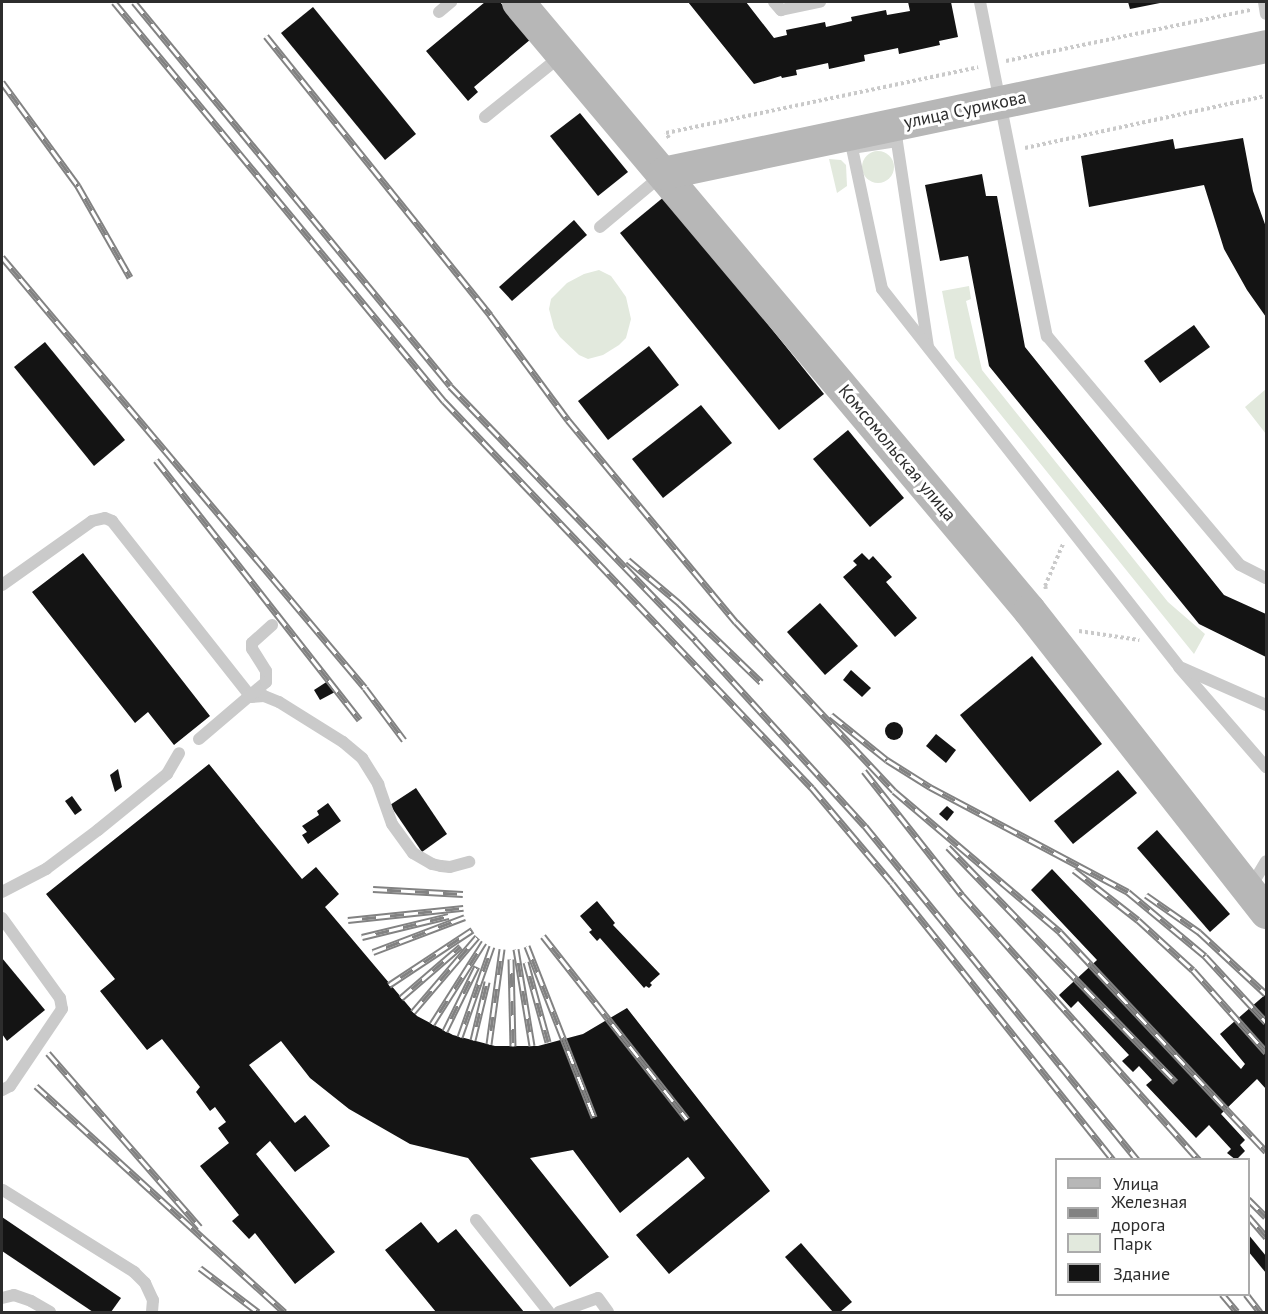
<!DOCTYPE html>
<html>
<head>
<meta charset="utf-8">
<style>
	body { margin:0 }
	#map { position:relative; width:1268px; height:1314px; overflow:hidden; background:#fff; font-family:"PT Sans",sans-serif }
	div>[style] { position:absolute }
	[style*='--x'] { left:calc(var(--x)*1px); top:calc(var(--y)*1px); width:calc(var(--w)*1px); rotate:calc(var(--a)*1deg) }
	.green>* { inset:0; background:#e2e9dd }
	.round { border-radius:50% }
	.building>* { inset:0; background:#141414 }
	.path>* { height:4px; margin-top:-2px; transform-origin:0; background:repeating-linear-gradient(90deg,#cacaca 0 3px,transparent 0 6px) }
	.lane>* { height:12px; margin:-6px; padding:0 6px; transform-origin:6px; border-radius:6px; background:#cacaca }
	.secondary>* { height:33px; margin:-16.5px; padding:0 16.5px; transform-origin:16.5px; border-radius:16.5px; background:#b7b7b7 }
	.rail>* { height:7px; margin-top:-3.5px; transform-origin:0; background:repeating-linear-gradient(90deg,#fff 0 14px,#828282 0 28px); box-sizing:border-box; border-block:2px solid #828282 }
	span { translate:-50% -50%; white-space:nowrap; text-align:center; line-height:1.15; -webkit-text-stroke:6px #fff; paint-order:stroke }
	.street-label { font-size:18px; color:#2d2d2d }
	.frame { position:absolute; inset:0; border:3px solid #2d2d2d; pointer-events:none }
	.legend { position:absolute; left:1055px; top:1158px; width:195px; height:138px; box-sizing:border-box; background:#fff; border:2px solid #ababab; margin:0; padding:8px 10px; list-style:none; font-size:18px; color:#2d2d2d }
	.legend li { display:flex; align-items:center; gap:12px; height:30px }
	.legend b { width:30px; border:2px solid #ababab }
</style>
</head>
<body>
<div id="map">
	<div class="green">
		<div class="round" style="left:862px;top:151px;width:32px;height:32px"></div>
		<div style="clip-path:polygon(829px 159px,841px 160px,846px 165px,847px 186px,837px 193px)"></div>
		<div style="clip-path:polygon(599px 270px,611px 276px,619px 287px,626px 297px,631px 319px,626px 338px,619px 345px,603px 355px,588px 359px,579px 355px,560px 337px,554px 328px,549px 309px,551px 299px,567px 283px,584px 274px)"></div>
		<div style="clip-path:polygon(969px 286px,971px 299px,966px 301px,982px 370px,1168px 602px,1205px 634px,1194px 654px,955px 358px,942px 291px)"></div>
		<div style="clip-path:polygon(1266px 389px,1266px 434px,1245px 407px)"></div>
	</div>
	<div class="building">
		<div style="clip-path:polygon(485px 2px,500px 2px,531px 39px,474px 87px,478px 92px,468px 101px,426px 51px)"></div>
		<div style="clip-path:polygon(688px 2px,746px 2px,774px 38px,787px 35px,786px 30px,825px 22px,826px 27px,852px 21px,851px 17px,886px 10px,887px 15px,910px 11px,908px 2px,951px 2px,958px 37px,939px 41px,940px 45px,899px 54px,898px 48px,864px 55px,865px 61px,829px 69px,828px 63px,796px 70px,797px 75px,782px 78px,781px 76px,754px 84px)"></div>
		<div style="clip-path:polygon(1128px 2px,1160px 2px,1160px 3px,1130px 9px)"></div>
		<div style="clip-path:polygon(313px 7px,416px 134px,385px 160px,281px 33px)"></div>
		<div style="clip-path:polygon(580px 113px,628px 172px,598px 196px,550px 136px)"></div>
		<div style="clip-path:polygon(1243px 138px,1253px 191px,1266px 227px,1266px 317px,1247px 290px,1224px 249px,1204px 185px,1089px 207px,1081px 156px,1173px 139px,1175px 149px)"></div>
		<div style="clip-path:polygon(982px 174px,986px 196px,997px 196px,1025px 347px,1224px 595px,1266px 614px,1266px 657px,1199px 624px,989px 366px,968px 256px,940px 261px,925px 185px)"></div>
		<div style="clip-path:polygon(665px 196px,824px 394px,779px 430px,620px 233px)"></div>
		<div style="clip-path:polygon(574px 220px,587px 235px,512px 301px,499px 287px)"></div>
		<div style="clip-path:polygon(1194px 325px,1210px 347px,1160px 383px,1144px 361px)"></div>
		<div style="clip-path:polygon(45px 342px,125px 440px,94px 466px,14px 367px)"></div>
		<div style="clip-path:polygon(649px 346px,679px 385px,608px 440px,578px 401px)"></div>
		<div style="clip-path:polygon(701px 405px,732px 443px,663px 498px,632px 459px)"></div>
		<div style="clip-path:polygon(848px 430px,904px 498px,870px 527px,813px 459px)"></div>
		<div style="clip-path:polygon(83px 553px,210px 716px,174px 745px,148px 712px,135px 723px,32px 592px)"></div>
		<div style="clip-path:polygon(862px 553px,869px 560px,873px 556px,892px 577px,886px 582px,917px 618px,895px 637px,843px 577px,857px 565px,853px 561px)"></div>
		<div style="clip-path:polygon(820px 603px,858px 646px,825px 675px,787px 632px)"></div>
		<div style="clip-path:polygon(1032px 656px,1102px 744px,1030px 802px,960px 715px)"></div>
		<div style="clip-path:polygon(851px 670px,871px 688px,862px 697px,843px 680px)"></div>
		<div style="clip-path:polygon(328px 681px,335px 692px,320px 700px,314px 690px)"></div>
		<div class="round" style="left:885px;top:722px;width:18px;height:18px"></div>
		<div style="clip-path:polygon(936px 734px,956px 750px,946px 763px,926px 746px)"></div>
		<div style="clip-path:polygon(209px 764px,302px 879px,316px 867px,339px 894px,325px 907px,417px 1016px,453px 1035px,495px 1046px,538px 1046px,583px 1034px,627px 1008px,770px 1191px,669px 1274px,636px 1235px,705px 1178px,688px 1157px,620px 1213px,573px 1150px,530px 1158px,609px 1257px,570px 1287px,468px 1158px,410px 1144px,349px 1109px,310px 1078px,281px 1041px,249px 1065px,295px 1123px,305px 1115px,330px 1146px,295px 1172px,270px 1141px,256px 1154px,335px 1252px,295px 1284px,255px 1233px,249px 1239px,232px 1221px,239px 1215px,200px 1166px,229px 1143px,218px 1128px,226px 1122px,215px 1107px,210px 1111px,196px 1092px,200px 1087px,162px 1039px,147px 1050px,100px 991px,115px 979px,46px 894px)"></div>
		<div style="clip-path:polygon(118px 769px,122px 787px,115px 792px,110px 775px)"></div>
		<div style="clip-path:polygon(1118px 770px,1137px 793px,1073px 844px,1054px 821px)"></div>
		<div style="clip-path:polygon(416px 788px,447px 834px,422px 852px,390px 805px)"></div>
		<div style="clip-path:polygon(72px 796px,82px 810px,75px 815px,65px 801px)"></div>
		<div style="clip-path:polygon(328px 803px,341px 821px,308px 844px,302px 835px,307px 832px,302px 826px,319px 815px,317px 811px)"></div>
		<div style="clip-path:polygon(947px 806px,954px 812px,947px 821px,939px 814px)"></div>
		<div style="clip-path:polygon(1157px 830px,1230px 914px,1210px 932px,1137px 848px)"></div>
		<div style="clip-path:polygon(1052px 869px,1241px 1069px,1245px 1064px,1220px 1034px,1266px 994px,1266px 1089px,1257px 1079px,1221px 1114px,1245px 1140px,1240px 1145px,1245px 1151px,1236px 1160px,1227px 1153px,1231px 1149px,1209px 1125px,1196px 1138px,1146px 1085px,1152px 1080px,1139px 1066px,1133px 1072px,1122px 1061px,1129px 1055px,1078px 1001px,1071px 1008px,1059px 995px,1097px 960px,1031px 890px)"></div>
		<div style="clip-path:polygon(597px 901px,615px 923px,613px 925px,660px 974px,650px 983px,652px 985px,649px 988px,646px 986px,644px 988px,600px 938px,597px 941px,589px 932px,592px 930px,580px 916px)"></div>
		<div style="clip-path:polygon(2px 958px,45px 1010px,7px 1041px,2px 1034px)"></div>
		<div style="clip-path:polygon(2px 1217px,121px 1298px,111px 1312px,93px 1312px,2px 1251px)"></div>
		<div style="clip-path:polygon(421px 1222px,438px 1243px,456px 1229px,524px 1312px,436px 1312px,385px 1250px)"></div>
		<div style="clip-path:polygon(1248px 1234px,1266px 1256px,1266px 1273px,1248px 1251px)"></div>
		<div style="clip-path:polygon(801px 1243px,852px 1302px,840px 1312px,833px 1312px,785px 1257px)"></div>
	</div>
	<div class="path">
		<div style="--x:1006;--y:61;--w:250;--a:-11.8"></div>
		<div style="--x:669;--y:138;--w:6;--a:-121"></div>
		<div style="--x:666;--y:133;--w:319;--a:-11.9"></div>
		<div style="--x:1025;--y:148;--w:247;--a:-12.2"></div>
		<div style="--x:1046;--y:589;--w:3;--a:-108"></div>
		<div style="--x:1045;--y:586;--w:46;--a:-66.8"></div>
		<div style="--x:1079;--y:631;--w:61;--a:8.5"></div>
	</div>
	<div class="lane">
		<div style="--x:774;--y:2;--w:11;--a:49"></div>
		<div style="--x:781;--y:10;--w:40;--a:-12"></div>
		<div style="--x:980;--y:2;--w:341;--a:78.7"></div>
		<div style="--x:1047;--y:336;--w:299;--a:49.9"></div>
		<div style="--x:1240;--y:565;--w:29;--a:27"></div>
		<div style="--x:1264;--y:2;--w:12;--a:81"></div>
		<div style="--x:439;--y:12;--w:16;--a:-40"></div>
		<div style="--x:485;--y:117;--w:97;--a:-38.8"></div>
		<div style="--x:600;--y:227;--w:80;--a:-39.9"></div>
		<div style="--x:928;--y:347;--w:208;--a:-98.6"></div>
		<div style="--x:897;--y:141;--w:46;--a:171.2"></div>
		<div style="--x:852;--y:148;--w:144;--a:78"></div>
		<div style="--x:882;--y:289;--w:481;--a:51.8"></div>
		<div style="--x:1179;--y:667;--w:133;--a:49"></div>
		<div style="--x:2;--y:585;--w:110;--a:-35.4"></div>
		<div style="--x:92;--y:521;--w:13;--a:-13"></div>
		<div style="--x:105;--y:518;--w:8;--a:23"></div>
		<div style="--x:112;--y:521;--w:224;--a:51.7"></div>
		<div style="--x:251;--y:697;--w:13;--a:-4"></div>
		<div style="--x:264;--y:696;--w:16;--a:22"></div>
		<div style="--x:279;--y:702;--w:75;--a:32"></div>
		<div style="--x:343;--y:742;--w:25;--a:40"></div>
		<div style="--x:362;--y:758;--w:31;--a:58"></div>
		<div style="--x:378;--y:784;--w:42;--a:70.7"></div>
		<div style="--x:392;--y:824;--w:36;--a:54"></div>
		<div style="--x:413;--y:853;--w:22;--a:30"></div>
		<div style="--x:432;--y:864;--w:9;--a:13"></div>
		<div style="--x:441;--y:866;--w:9;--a:6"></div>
		<div style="--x:450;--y:867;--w:20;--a:-15"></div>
		<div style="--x:1182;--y:668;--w:92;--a:23.8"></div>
		<div style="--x:199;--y:739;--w:88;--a:-40.4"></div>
		<div style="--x:266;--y:682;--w:11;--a:-90"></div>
		<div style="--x:266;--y:671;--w:26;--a:-122"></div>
		<div style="--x:252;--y:649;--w:6;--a:-90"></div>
		<div style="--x:252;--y:643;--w:27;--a:-42"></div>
		<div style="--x:1250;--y:888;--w:31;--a:-59"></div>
		<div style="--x:2;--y:892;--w:50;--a:-27.6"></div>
		<div style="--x:46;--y:869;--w:65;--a:-36.9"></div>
		<div style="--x:98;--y:830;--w:89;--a:-39.1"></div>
		<div style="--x:167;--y:774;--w:24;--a:-60"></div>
		<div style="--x:2;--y:918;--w:99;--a:54.1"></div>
		<div style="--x:60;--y:998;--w:11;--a:80"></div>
		<div style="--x:62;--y:1009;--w:93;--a:124"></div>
		<div style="--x:10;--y:1086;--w:9;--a:153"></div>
		<div style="--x:3;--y:1190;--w:155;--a:32"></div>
		<div style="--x:134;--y:1272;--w:16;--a:45"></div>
		<div style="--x:145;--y:1283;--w:19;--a:65"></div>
		<div style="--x:153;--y:1300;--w:12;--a:95"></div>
		<div style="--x:476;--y:1220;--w:117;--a:51.6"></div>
		<div style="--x:2;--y:1298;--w:12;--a:-14"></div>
		<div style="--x:14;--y:1295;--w:18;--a:19"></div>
		<div style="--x:31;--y:1301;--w:22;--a:30"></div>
		<div style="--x:559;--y:1312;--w:41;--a:-19.7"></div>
		<div style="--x:598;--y:1298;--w:17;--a:54"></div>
	</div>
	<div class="secondary">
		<div style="--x:518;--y:2;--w:794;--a:49.95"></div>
		<div style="--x:1029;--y:610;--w:384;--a:51.9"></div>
		<div style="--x:663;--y:173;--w:616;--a:-11.89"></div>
	</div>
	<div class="rail">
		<div style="--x:114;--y:2;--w:518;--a:50.41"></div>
		<div style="--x:444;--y:401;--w:534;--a:46.44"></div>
		<div style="--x:812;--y:788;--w:124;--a:49.9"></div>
		<div style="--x:892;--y:883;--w:354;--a:51.4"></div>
		<div style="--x:134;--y:2;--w:497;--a:50.5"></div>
		<div style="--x:450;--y:386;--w:353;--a:46"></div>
		<div style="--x:695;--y:640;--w:252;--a:47.6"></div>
		<div style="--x:865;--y:826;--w:431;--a:50.8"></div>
		<div style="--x:266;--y:36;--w:358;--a:51.2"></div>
		<div style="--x:490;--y:315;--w:131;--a:53.4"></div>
		<div style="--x:568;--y:420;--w:263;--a:50.3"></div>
		<div style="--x:736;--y:622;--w:231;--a:46.9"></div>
		<div style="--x:894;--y:791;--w:218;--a:40.3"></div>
		<div style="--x:1060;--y:932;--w:301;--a:46.8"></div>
		<div style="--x:2;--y:82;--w:129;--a:53.8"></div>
		<div style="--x:78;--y:186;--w:105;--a:60.3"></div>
		<div style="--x:2;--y:257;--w:563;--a:49.89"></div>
		<div style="--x:365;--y:688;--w:65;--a:53.1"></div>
		<div style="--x:156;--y:460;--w:330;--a:51.9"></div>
		<div style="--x:628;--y:560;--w:67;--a:40.1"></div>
		<div style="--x:679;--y:603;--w:114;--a:43.9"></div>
		<div style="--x:831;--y:715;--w:72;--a:38.8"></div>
		<div style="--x:887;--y:760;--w:51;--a:32.1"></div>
		<div style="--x:930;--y:787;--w:224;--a:27.9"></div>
		<div style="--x:1128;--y:892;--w:100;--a:39.7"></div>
		<div style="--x:1205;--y:956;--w:90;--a:47.3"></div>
		<div style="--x:864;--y:771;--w:158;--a:51.7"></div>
		<div style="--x:962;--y:895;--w:356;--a:48.2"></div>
		<div style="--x:948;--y:847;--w:327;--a:45.9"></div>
		<div style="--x:1074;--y:870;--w:81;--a:38"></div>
		<div style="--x:1138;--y:920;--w:74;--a:42.3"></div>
		<div style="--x:1193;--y:970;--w:110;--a:48.3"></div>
		<div style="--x:373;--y:889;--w:90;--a:3.2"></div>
		<div style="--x:1146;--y:895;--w:65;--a:34.9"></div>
		<div style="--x:1199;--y:932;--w:91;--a:42.8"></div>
		<div style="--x:348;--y:920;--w:116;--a:-6"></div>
		<div style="--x:543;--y:936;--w:233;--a:51.8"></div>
		<div style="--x:362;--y:937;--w:89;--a:-13.6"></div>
		<div style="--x:527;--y:946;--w:184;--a:68.6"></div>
		<div style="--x:516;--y:949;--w:98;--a:80.6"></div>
		<div style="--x:373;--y:952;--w:98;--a:-20.8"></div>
		<div style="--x:511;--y:959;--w:87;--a:88.7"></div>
		<div style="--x:526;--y:962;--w:83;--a:74.6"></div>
		<div style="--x:389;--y:985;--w:100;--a:-33.5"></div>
		<div style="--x:401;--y:998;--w:79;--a:-40.9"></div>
		<div style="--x:413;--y:1012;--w:99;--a:-49.5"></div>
		<div style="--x:432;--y:1024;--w:97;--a:-57.6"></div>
		<div style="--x:445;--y:1031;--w:72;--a:-63.8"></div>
		<div style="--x:460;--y:1037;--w:96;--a:-70.6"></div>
		<div style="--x:473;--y:1040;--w:60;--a:-76.4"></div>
		<div style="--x:489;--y:1044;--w:96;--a:-82.2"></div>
		<div style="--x:48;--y:1053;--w:231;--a:48.9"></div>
		<div style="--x:36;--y:1086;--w:336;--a:42.3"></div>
		<div style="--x:1248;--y:1199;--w:25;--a:45"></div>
		<div style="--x:1248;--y:1216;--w:28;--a:49"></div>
		<div style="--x:200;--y:1268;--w:73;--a:37.2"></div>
		<div style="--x:1222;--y:1294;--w:23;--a:50"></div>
		<div style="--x:1246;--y:1294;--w:23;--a:52"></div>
	</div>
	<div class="street-label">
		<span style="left:965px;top:110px;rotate:-12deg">улица Сурикова</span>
		<span style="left:897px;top:453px;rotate:50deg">Комсомольская улица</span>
	</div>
	<div class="frame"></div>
	<ul class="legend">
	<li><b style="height:8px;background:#b7b7b7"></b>Улица</li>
	<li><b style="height:8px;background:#828282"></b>Железная дорога</li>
	<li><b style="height:16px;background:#e2e9dd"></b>Парк</li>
	<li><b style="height:16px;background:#141414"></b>Здание</li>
	</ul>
</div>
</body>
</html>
